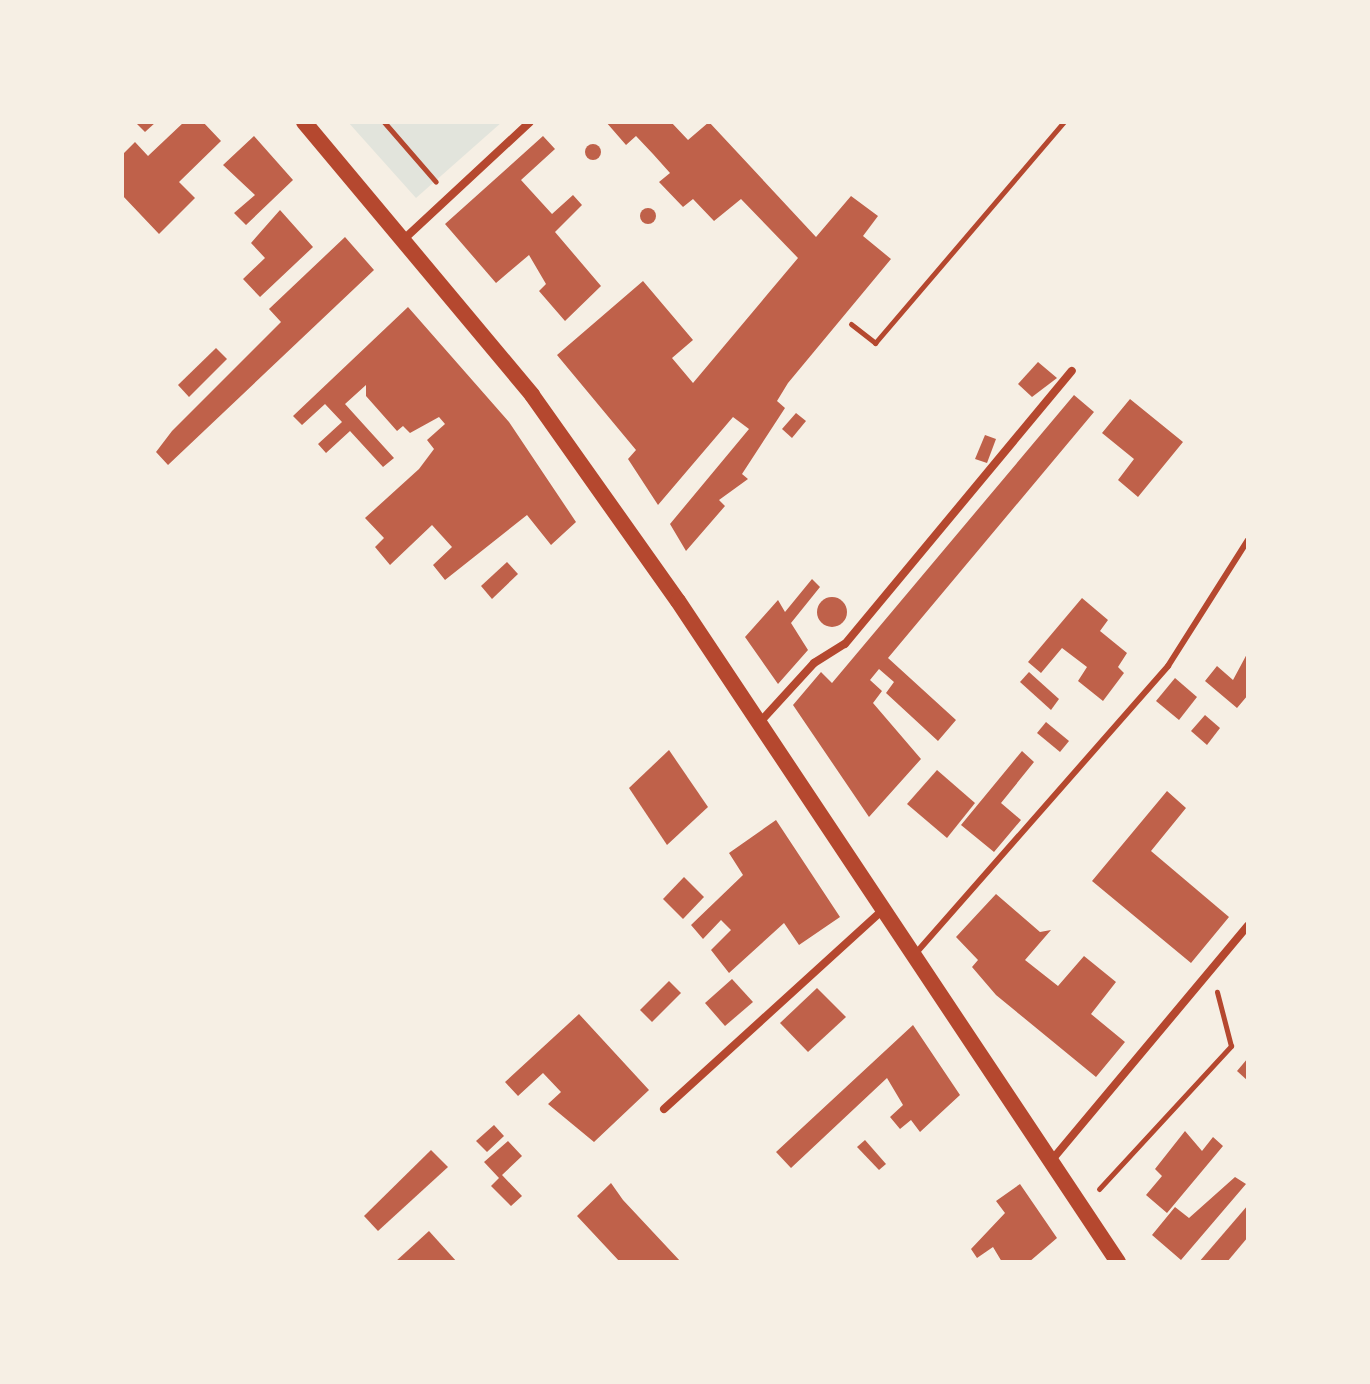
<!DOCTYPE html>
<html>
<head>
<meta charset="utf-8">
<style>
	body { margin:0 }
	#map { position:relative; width:1370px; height:1384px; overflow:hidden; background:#f6efe4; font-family:"DM Sans",sans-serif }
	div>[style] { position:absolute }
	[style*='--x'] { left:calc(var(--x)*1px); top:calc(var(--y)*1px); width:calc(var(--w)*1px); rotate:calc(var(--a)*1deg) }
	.green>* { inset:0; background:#e2e4dc }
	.building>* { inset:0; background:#bf614a }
	.round { border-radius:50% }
	.path>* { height:5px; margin:-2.5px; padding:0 2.5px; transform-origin:2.5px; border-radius:2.5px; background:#b5482f }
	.service>* { height:6px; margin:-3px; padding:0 3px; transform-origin:3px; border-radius:3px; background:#b5482f }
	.minor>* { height:8px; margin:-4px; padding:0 4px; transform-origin:4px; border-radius:4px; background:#b5482f }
	.secondary>* { height:16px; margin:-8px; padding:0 8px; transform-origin:8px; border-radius:8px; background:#b5482f }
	span { translate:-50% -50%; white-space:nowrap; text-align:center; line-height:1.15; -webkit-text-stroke:6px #f6efe4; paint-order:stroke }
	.frame { position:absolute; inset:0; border:124px solid #f6efe4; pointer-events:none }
</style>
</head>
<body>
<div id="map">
	<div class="green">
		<div style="clip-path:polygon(348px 122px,502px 122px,416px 198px)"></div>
	</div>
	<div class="building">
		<div style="clip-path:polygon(135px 122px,156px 122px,145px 132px)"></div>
		<div style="clip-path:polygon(184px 122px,203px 122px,221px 141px,179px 182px,195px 198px,159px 234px,122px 195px,122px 155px,135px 142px,148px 156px)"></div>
		<div style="clip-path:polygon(606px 122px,671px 122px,688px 140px,709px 122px,816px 237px,851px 196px,878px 216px,863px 236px,891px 259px,788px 383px,777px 401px,785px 408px,742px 474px,748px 479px,719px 500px,725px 506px,686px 551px,670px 524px,749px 429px,733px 417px,658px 505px,628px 459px,636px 450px,557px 355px,643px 281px,693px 340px,672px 358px,693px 383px,798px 258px,741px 199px,714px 221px,693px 199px,683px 207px,659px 182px,670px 173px,653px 154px,636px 136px,626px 145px)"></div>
		<div style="clip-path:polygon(254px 136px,293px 180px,246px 225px,234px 213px,255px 195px,223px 165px)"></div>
		<div style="clip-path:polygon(543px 136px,555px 149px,521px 180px,552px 214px,573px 195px,582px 205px,555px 232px,601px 286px,565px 321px,539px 291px,546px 284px,529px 255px,496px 283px,445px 224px)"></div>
		<div class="round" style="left:585px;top:144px;width:16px;height:16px"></div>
		<div class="round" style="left:640px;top:208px;width:16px;height:16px"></div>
		<div style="clip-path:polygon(280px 210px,313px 247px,260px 297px,243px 279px,265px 258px,251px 243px)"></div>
		<div style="clip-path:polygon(345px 237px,374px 270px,168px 465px,156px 452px,172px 431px,281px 322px,269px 309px)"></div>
		<div style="clip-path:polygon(408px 307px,509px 422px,576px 522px,551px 545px,527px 515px,445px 580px,433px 565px,452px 547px,432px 525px,390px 565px,375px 547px,384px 538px,365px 518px,419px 469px,434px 449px,427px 440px,445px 424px,439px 417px,410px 433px,403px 426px,397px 431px,366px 396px,366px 385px,345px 404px,394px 458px,383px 467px,350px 431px,326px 453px,318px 444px,342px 422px,325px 404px,302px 425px,293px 416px)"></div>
		<div style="clip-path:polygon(216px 348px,227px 359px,189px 397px,178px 385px)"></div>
		<div style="clip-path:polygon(1038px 362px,1057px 378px,1032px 397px,1018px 384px)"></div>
		<div style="clip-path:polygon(1074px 395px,1094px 412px,888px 658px,956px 720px,938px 741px,886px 693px,894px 682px,879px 669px,870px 680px,882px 691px,873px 703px,921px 759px,869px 817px,793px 705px,821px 672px,832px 683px)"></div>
		<div style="clip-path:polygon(1130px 399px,1183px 442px,1138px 497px,1118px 480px,1134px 459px,1102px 433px)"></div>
		<div style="clip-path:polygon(796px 413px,806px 421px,792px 438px,782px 429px)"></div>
		<div style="clip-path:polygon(985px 435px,996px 439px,987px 463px,975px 459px)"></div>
		<div style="clip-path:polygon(507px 562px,518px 574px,492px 599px,481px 586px)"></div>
		<div style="clip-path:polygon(812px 579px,820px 587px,791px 623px,808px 650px,778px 684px,745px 637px,778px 600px,785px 612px)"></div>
		<div class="round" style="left:817px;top:597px;width:30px;height:30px"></div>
		<div style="clip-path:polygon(1082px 598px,1108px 620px,1100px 631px,1127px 653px,1118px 667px,1124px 673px,1103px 701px,1078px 681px,1087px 667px,1062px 648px,1041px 673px,1028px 662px)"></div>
		<div style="clip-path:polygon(1248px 652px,1248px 695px,1237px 708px,1205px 681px,1217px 666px,1233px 680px)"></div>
		<div style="clip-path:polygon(1029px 672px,1059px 699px,1051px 710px,1020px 682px)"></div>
		<div style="clip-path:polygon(1175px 678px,1197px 697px,1179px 720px,1156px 701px)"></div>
		<div style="clip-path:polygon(1205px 715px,1220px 728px,1207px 745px,1191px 731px)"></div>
		<div style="clip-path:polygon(1046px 722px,1069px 741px,1060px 752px,1037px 733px)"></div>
		<div style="clip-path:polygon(669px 750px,708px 807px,667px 845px,629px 788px)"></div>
		<div style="clip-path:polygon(1022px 751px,1034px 762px,1001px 803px,1021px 820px,994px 852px,961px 825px)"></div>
		<div style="clip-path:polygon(937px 770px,975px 803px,947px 838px,907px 804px)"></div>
		<div style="clip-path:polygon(1167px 791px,1186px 808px,1151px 851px,1229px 917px,1191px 963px,1092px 881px)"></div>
		<div style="clip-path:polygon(776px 820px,840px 917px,799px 945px,784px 923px,729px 973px,711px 950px,731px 930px,721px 920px,703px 939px,691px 925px,743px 875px,729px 853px)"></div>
		<div style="clip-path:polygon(684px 877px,704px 897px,683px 919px,663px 899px)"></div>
		<div style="clip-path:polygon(996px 894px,1040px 932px,1051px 930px,1025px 960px,1058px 986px,1084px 956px,1116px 982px,1091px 1014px,1125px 1042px,1096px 1077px,996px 995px,972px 967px,978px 960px,956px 937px)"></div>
		<div style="clip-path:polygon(732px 979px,753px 1002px,725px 1026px,705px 1003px)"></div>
		<div style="clip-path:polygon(669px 981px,681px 993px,652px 1022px,640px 1010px)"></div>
		<div style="clip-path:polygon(817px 988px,846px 1017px,808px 1052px,780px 1023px)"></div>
		<div style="clip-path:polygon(579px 1014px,649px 1090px,594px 1142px,548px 1104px,561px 1092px,543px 1073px,518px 1096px,505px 1082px)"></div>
		<div style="clip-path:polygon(913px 1025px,960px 1095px,920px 1132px,911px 1120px,900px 1129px,890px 1117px,903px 1105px,887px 1078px,791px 1168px,776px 1152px)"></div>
		<div style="clip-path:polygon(1248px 1058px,1248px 1081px,1237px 1071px)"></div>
		<div style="clip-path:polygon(494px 1125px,504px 1136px,487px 1152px,476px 1141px)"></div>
		<div style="clip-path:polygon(1185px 1131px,1202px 1151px,1213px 1137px,1223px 1146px,1167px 1213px,1146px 1195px,1162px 1176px,1155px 1169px)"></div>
		<div style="clip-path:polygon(865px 1140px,886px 1164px,879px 1170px,857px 1147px)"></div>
		<div style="clip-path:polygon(508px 1141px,522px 1156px,502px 1175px,522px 1196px,511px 1206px,491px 1186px,499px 1178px,484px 1162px)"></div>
		<div style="clip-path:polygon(431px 1150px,448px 1167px,378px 1231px,364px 1216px)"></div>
		<div style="clip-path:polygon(1235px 1177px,1246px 1184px,1181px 1260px,1152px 1235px,1175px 1207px,1189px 1218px)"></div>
		<div style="clip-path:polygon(611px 1183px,623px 1200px,681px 1262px,620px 1262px,577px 1216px)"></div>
		<div style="clip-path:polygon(1020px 1184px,1057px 1238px,1029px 1262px,1002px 1262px,993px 1247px,977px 1258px,971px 1249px,1005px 1213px,996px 1201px)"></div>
		<div style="clip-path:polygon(1248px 1205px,1248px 1237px,1227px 1262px,1199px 1262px)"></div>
		<div style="clip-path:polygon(429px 1231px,457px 1262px,395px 1262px)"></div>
	</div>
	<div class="path">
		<div style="--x:384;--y:122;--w:79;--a:49.1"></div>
		<div style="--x:851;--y:324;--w:31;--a:38"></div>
		<div style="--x:875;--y:343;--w:291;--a:-49.5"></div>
		<div style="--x:1099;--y:1189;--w:195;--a:-47.3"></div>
		<div style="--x:1231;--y:1046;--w:56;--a:-104.5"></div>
	</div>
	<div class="service">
		<div style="--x:916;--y:953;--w:382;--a:-48.7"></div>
		<div style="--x:1168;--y:666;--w:149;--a:-57.6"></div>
	</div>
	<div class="minor">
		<div style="--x:403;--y:240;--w:173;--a:-42.9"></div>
		<div style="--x:760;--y:722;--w:80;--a:-47.5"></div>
		<div style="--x:814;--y:663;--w:36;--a:-32"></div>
		<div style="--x:845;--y:644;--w:355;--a:-50.3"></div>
		<div style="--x:664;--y:1109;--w:297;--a:-42.3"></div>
		<div style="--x:1051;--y:1161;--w:307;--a:-50.1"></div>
	</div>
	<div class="secondary">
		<div style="--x:304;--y:122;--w:356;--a:50.1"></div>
		<div style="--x:532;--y:395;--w:252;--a:54.7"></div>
		<div style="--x:678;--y:601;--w:794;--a:56.35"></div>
	</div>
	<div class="frame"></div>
</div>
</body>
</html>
